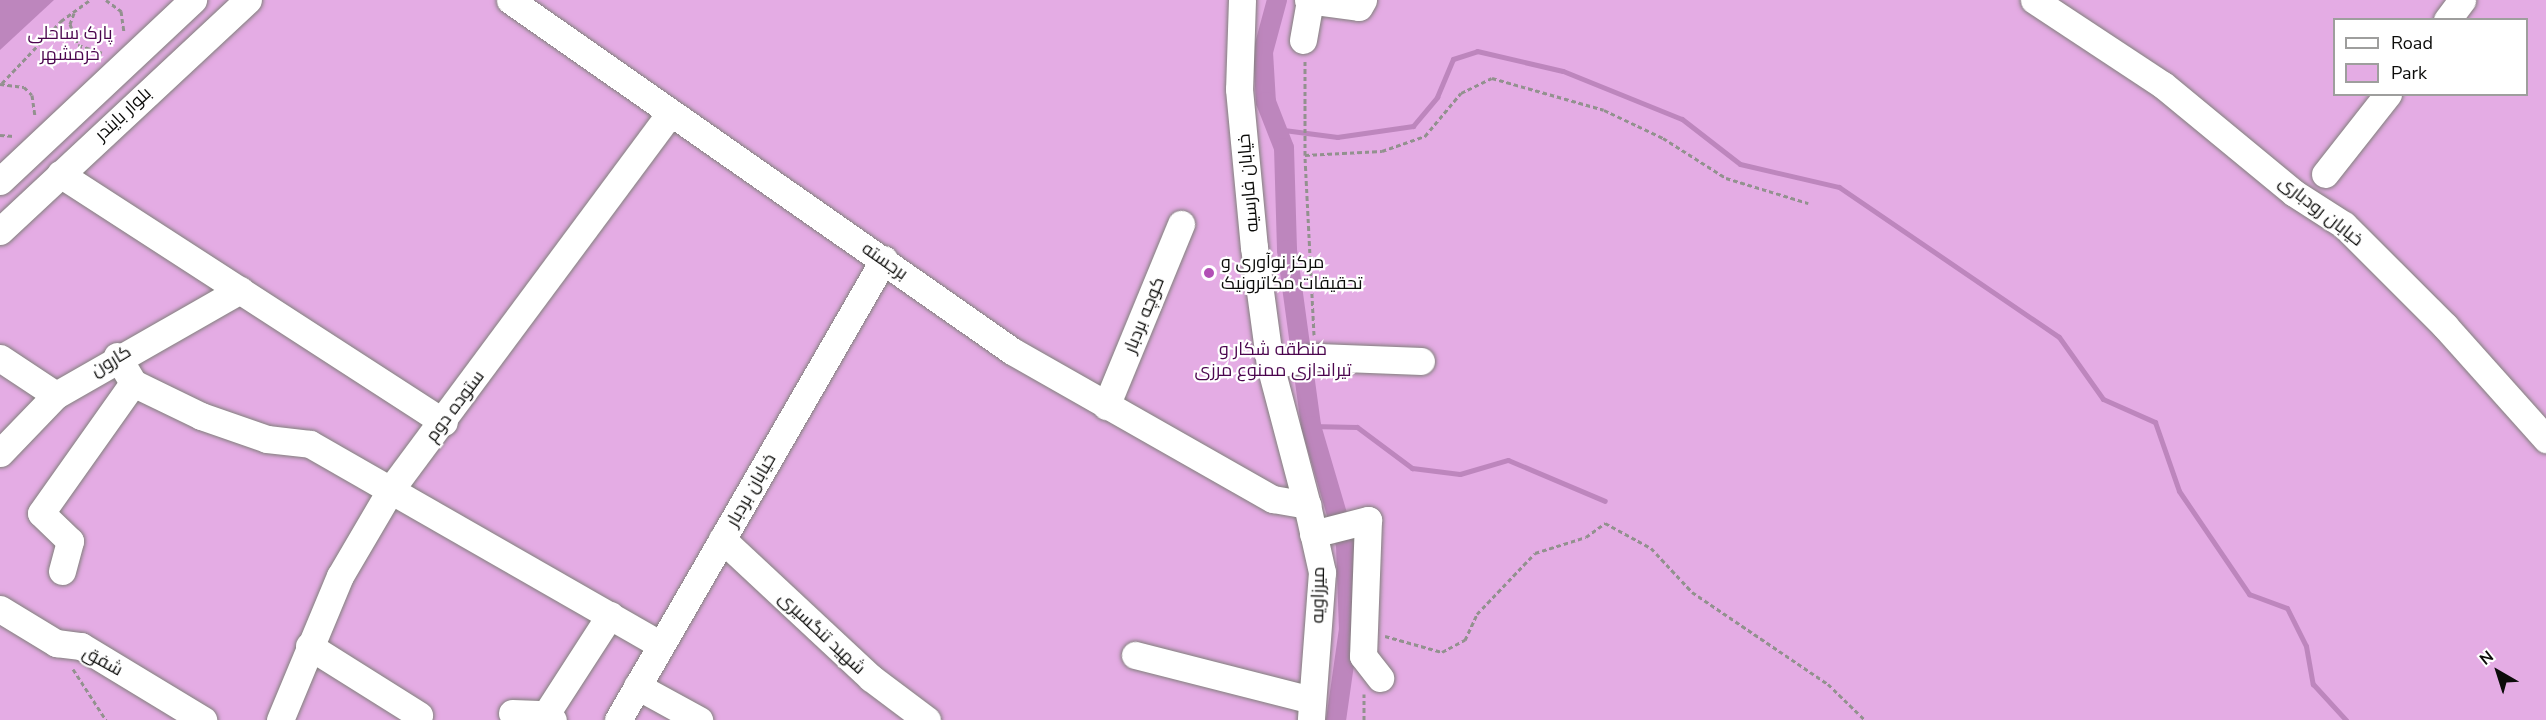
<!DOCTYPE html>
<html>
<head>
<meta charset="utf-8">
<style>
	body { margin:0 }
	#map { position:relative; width:2546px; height:720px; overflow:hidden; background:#e7e5e1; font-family:"Nunito Sans",Cairo,sans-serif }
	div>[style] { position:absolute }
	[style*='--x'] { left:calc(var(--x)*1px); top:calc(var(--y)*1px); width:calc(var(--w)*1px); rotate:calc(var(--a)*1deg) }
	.green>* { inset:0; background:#e4ace4 }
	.water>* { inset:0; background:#bd86bd }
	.stream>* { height:5px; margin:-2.5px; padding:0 2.5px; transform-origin:2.5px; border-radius:2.5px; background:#bd86bd }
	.canal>* { height:20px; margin:-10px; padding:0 10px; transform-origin:10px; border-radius:10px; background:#bd86bd }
	.path>* { height:3px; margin-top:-1.5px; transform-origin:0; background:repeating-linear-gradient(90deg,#92918e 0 4.5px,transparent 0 7.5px) }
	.roads { filter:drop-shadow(0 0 2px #807f7b) drop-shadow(0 0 2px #807f7b) }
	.minor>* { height:27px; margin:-13.5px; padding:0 13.5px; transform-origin:13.5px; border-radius:13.5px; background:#fff }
	.dots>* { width:16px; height:16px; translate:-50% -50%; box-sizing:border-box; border:3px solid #fff; border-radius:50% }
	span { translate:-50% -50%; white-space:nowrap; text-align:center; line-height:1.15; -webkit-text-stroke:4.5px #fff; paint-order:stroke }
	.park-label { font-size:18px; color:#4b054e }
	.street-label { font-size:18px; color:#0c0c0a }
	.poi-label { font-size:18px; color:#0c0c0a }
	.left { translate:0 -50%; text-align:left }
	.legend { position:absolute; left:2333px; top:18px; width:195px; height:78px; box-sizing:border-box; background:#fff; border:2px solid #9e9e9d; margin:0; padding:8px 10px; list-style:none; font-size:18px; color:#0c0c0a }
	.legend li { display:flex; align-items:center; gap:12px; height:30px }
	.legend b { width:30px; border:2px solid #9e9e9d }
	.north { position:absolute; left:2468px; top:642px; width:60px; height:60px; -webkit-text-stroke:4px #fff; paint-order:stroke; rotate:321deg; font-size:16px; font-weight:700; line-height:24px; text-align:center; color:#0c0c0a }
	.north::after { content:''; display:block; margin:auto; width:21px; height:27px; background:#0c0c0a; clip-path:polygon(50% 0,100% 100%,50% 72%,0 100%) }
</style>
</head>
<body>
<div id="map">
	<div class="green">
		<div style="clip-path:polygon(evenodd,0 0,2546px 0,2546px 720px,0 720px,0 0,2334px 20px,2526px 20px,2526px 94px,2334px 94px,2334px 20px)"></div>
	</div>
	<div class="water">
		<div style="clip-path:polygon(0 0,54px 0,0 50px)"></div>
	</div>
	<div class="stream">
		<div style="--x:1276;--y:129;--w:62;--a:7.5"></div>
		<div style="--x:1337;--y:137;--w:77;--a:-8.2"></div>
		<div style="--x:1413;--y:126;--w:38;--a:-50"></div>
		<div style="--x:1437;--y:97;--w:41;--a:-67.2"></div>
		<div style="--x:1453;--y:59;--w:25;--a:-18"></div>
		<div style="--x:1477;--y:51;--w:88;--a:13.1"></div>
		<div style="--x:1563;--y:71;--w:128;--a:22"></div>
		<div style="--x:1682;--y:119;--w:73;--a:37.8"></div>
		<div style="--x:1740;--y:164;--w:102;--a:13.1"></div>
		<div style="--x:1839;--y:187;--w:266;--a:34.3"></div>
		<div style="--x:2059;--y:337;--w:76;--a:54.6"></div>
		<div style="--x:2103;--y:399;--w:57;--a:23.9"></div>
		<div style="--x:2155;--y:422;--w:73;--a:70.8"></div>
		<div style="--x:2179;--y:491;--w:125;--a:55.8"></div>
		<div style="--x:2249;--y:594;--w:40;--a:20.2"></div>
		<div style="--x:2287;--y:608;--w:42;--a:63.4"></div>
		<div style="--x:2306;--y:646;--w:39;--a:80"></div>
		<div style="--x:2313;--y:684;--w:49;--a:47.5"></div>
		<div style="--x:1311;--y:426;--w:46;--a:1.2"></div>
		<div style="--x:1357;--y:427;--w:69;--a:36.7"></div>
		<div style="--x:1412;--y:468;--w:48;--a:7.1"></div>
		<div style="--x:1460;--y:474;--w:50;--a:-16.3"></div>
		<div style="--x:1508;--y:460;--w:105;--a:22.9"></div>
	</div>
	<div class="canal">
		<div style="--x:1277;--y:0;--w:54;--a:105.1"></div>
		<div style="--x:1263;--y:52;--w:50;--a:86.6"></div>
		<div style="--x:1266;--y:102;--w:49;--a:68.6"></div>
		<div style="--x:1284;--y:148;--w:102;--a:88.3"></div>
		<div style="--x:1287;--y:250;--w:178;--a:82.2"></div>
		<div style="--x:1311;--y:426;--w:124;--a:73.6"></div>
		<div style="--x:1346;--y:545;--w:84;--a:88"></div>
		<div style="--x:1349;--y:629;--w:92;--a:98.1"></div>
	</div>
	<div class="path">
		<div style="--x:106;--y:0;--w:19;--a:36"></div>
		<div style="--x:121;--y:11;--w:22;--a:82"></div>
		<div style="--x:74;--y:13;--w:12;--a:110"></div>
		<div style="--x:70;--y:24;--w:22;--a:69"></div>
		<div style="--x:78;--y:45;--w:25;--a:18"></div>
		<div style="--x:1305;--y:61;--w:94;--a:90"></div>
		<div style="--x:2;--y:83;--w:86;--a:-46.4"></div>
		<div style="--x:61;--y:21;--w:36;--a:-36"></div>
		<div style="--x:0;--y:84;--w:24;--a:7"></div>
		<div style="--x:24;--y:87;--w:11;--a:45"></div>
		<div style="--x:32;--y:95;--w:21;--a:82"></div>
		<div style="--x:0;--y:135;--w:14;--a:4"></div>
		<div style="--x:1314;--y:335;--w:180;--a:-92.9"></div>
		<div style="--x:1305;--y:155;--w:77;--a:-3"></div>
		<div style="--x:1382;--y:151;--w:46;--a:-19.2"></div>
		<div style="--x:1425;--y:136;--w:56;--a:-50.1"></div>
		<div style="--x:1461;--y:93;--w:34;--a:-26"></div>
		<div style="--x:1492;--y:78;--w:116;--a:15.9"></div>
		<div style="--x:1604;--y:110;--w:65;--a:25.4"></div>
		<div style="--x:1663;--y:138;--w:75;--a:32.4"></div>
		<div style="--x:1726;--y:178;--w:86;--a:17"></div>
		<div style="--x:1385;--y:636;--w:59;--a:15.7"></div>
		<div style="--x:1442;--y:652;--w:26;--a:-28"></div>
		<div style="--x:1465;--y:640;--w:29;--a:-65"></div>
		<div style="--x:1477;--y:614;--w:84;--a:-46.4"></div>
		<div style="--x:1535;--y:553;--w:53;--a:-17.4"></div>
		<div style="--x:1586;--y:537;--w:24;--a:-36"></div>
		<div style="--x:1605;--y:523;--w:52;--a:28.5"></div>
		<div style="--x:1651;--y:548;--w:60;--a:47"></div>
		<div style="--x:1692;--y:592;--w:164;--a:34.1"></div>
		<div style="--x:1828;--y:684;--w:52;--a:44.2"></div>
		<div style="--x:73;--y:669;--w:61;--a:57.1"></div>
		<div style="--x:1364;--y:720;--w:26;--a:-90"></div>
	</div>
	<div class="roads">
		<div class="minor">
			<div style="--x:510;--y:0;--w:613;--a:34.96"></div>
			<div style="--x:1012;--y:351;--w:300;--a:29.6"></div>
			<div style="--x:1273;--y:499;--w:35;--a:10"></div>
			<div style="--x:1307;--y:505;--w:69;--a:77.4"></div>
			<div style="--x:1322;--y:572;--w:148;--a:94.3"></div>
			<div style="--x:1242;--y:0;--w:89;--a:91.9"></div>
			<div style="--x:1239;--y:89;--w:159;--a:84.6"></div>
			<div style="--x:1254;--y:247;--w:119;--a:82.3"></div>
			<div style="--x:1270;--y:365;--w:145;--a:75.2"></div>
			<div style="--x:1308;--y:0;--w:51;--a:7.8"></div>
			<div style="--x:1359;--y:7;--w:8;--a:-60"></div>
			<div style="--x:2034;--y:0;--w:154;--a:33.4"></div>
			<div style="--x:2163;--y:85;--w:170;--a:39.5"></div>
			<div style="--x:2294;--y:193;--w:59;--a:32.6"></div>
			<div style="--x:2344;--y:225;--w:143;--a:45"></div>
			<div style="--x:2445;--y:326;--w:152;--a:48.2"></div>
			<div style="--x:2447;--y:20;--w:25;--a:-53"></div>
			<div style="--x:1303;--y:40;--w:39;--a:-80"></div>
			<div style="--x:60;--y:174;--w:457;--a:32.9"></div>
			<div style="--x:2325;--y:174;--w:102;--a:-51.8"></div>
			<div style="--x:0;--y:181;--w:265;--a:-43.2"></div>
			<div style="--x:0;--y:231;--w:339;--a:-43"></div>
			<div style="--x:117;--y:356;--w:31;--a:59"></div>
			<div style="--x:133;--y:383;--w:76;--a:25.9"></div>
			<div style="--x:201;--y:416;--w:70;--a:19.2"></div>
			<div style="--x:267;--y:439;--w:43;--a:6.6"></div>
			<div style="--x:310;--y:444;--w:404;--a:29.8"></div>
			<div style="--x:0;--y:358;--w:67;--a:33.5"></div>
			<div style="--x:1270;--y:365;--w:49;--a:-9.5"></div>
			<div style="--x:1318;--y:357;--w:103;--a:2.2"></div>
			<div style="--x:1106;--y:406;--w:197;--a:-67.6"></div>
			<div style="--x:0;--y:453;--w:81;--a:-46"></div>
			<div style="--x:56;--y:395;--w:212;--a:-29.7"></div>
			<div style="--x:1313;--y:534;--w:57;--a:-14.3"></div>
			<div style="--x:1368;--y:520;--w:136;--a:92.1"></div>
			<div style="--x:1363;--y:656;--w:28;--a:52"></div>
			<div style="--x:722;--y:539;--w:204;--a:43"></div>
			<div style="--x:871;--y:678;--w:70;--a:36.9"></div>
			<div style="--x:62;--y:571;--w:31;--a:-75"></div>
			<div style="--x:70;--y:541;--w:40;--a:-136"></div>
			<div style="--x:41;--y:513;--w:159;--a:-54.7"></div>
			<div style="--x:0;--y:609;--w:66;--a:31.3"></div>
			<div style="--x:56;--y:643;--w:25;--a:7"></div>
			<div style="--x:81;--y:646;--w:143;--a:31.2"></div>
			<div style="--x:309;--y:646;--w:130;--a:32.1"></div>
			<div style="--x:1135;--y:655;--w:182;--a:14.3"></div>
			<div style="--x:637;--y:686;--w:71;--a:28.7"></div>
			<div style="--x:512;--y:713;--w:34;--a:2"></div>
			<div style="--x:546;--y:714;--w:9;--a:41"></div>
			<div style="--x:546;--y:714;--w:118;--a:-57.1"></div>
			<div style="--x:280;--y:720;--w:156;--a:-67.4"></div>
			<div style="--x:340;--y:576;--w:101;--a:-59.6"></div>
			<div style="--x:391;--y:489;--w:465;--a:-53.4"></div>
			<div style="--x:618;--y:720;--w:532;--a:-60.01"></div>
		</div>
	</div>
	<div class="dots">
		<div style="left:1209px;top:273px;background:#b24fb5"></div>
	</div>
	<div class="park-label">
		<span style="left:70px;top:44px">پارک ساحلی<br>خرمشهر</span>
		<span style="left:1273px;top:360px">منطقه شکار و<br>تیراندازی ممنوع مرزی</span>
	</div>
	<div class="street-label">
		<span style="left:123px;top:114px;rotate:-43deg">بلوار بایندر</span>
		<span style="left:1248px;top:183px;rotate:-95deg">خیابان فارسیه</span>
		<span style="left:2321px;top:211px;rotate:38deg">خیابان رودباری</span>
		<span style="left:885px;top:261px;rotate:35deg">برجسته</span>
		<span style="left:1144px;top:315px;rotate:-68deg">کوچه بردبار</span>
		<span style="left:111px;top:361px;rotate:-31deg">کارون</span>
		<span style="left:455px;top:406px;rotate:-53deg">ستوده دوم</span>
		<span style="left:751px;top:490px;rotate:-60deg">خیابان بردبار</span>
		<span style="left:1318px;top:595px;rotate:-89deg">میرزاویه</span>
		<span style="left:822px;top:633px;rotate:43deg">شهید تنگسیری</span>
		<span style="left:103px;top:661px;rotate:29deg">شفق</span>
	</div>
	<div class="poi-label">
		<span class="left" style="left:1221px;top:273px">مرکز نوآوری و<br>تحقیقات مکاترونیک</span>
	</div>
	<ul class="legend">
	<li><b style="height:8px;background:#fff"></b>Road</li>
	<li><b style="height:16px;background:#e4ace4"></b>Park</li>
	</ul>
	<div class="north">N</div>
</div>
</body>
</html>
